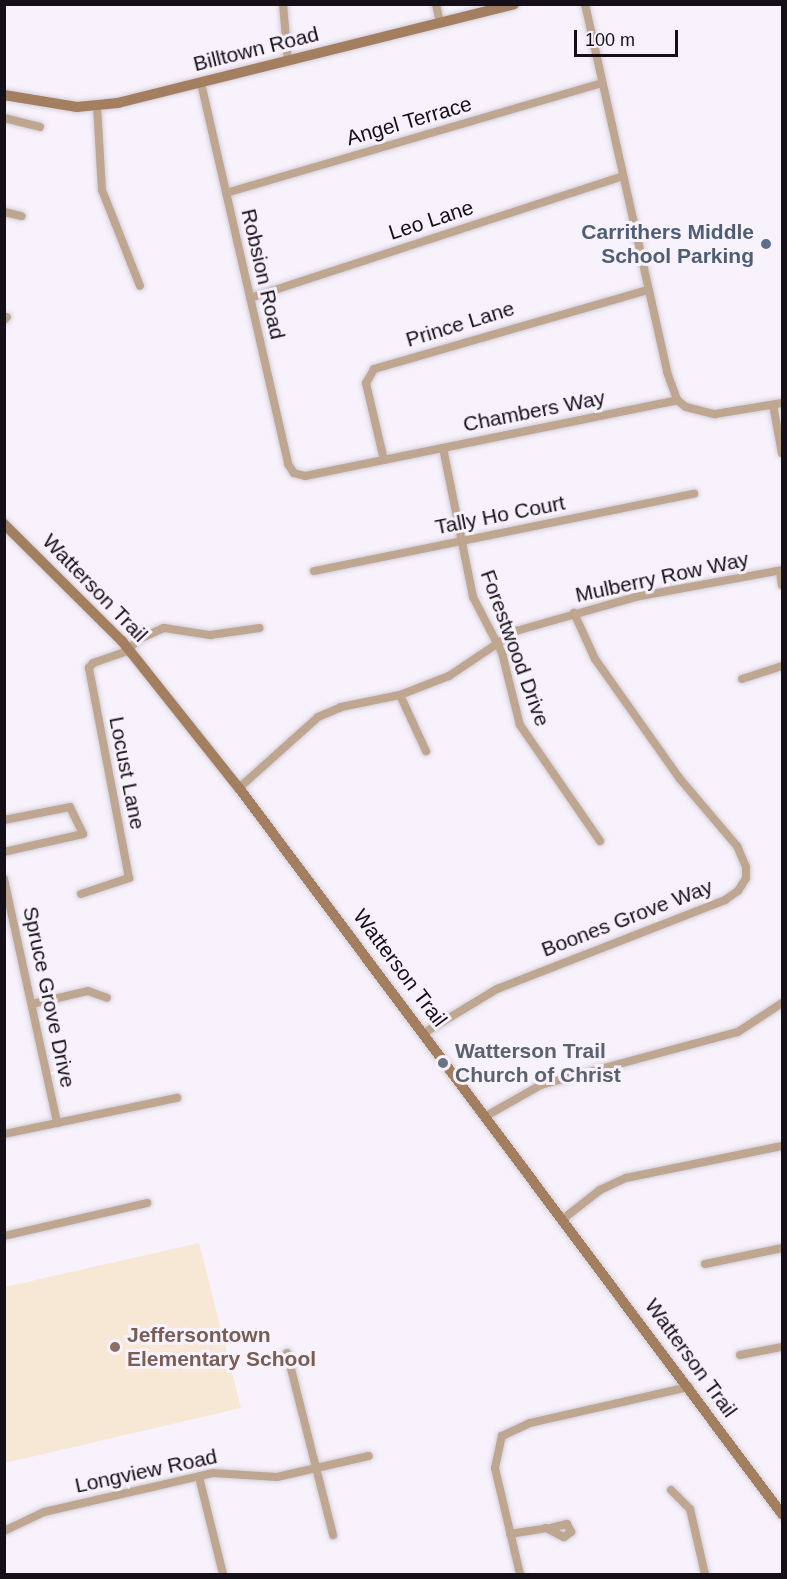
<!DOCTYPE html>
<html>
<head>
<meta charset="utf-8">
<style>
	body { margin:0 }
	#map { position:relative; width:787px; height:1579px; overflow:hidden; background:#f7f2fc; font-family:Arial,sans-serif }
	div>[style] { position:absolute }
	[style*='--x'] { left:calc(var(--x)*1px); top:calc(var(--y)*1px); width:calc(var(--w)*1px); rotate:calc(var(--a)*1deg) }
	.education>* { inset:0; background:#f7e8d5 }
	.roads { filter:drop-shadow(0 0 2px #d3ced8) drop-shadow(0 0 2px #d3ced8) }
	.street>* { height:8px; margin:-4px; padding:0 4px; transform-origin:4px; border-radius:4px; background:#bea690 }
	.secondary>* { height:10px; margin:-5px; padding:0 5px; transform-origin:5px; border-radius:5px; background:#a37f5f }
	.dots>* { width:16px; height:16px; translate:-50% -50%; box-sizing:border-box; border:3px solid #f7f2fc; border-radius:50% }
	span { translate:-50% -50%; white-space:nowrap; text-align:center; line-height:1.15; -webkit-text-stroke:6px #f7f2fc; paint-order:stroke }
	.street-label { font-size:21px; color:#151018 }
	.service-label { font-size:21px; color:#4e5e75; font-weight:700 }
	.right { translate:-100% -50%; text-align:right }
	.worship-label { font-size:21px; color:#5b616d; font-weight:700 }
	.left { translate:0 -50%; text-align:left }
	.education-label { font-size:21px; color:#785e54; font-weight:700 }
	.frame { position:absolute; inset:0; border:6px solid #151018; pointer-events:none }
	.scale { position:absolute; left:574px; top:30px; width:104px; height:27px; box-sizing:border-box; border:3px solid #151018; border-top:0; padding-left:8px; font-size:18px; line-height:21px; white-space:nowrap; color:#151018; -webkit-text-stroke:4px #f7f2fc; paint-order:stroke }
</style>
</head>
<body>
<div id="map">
	<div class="education">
		<div style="clip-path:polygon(199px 1243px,241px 1408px,5px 1463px,5px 1287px)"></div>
	</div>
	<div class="roads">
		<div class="street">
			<div style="--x:283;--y:4;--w:57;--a:85"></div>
			<div style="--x:436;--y:4;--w:19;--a:78"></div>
			<div style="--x:585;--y:4;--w:377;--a:77.4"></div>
			<div style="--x:667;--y:372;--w:30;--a:70"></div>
			<div style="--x:201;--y:83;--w:391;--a:77.1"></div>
			<div style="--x:288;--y:464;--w:11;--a:56"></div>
			<div style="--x:294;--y:473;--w:11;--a:15"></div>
			<div style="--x:305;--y:476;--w:380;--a:-11.5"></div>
			<div style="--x:677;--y:400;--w:11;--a:38"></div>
			<div style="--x:686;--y:407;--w:30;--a:14"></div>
			<div style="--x:715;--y:414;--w:68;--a:-9.3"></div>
			<div style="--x:97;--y:106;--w:84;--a:86.6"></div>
			<div style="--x:102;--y:190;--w:103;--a:68.4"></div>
			<div style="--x:4;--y:118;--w:37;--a:14"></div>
			<div style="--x:226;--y:193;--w:391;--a:-16.3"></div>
			<div style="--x:4;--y:212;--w:18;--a:13"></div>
			<div style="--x:250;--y:298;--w:392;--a:-18.1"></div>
			<div style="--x:4;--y:320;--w:4;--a:-45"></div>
			<div style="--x:773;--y:405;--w:49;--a:79.4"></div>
			<div style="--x:443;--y:448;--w:152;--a:78.6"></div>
			<div style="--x:473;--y:597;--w:63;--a:62.6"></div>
			<div style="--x:502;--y:653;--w:74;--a:76"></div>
			<div style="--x:520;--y:725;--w:141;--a:55.4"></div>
			<div style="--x:384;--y:460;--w:79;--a:-103.2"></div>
			<div style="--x:366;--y:383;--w:16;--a:-60"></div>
			<div style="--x:374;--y:369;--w:285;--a:-16.1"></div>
			<div style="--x:314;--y:571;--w:388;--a:-11.5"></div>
			<div style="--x:780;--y:571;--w:14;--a:82"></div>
			<div style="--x:129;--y:649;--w:14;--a:-45"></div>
			<div style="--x:139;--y:639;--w:27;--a:-24"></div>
			<div style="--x:164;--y:628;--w:47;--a:8.7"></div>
			<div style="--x:210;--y:635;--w:50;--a:-8"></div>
			<div style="--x:742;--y:679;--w:42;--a:-18"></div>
			<div style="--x:400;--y:695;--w:62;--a:65.1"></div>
			<div style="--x:239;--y:788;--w:106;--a:-41.9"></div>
			<div style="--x:318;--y:717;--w:25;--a:-23"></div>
			<div style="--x:341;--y:707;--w:60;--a:-11.5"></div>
			<div style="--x:400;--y:695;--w:53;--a:-21.2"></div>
			<div style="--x:449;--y:676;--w:81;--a:-33.9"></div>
			<div style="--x:516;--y:631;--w:124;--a:-15.9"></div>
			<div style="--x:635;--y:597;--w:149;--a:-10.4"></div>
			<div style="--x:4;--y:820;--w:67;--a:-11.1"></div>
			<div style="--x:70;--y:807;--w:30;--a:64"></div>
			<div style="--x:83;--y:834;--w:81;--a:167.2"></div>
			<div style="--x:4;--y:879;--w:250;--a:77.7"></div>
			<div style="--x:81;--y:894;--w:51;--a:-18.4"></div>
			<div style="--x:129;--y:878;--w:214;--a:-100.8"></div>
			<div style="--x:89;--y:668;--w:6;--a:-51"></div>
			<div style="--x:93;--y:663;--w:39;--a:-19"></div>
			<div style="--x:32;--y:1004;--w:57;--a:-13.1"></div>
			<div style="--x:88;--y:991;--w:20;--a:20"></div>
			<div style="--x:424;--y:1033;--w:85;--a:-31.1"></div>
			<div style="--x:497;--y:989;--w:245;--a:-21.3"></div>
			<div style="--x:725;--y:900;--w:16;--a:-35"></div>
			<div style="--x:738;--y:891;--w:15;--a:-58"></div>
			<div style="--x:746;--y:878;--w:11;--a:-90"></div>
			<div style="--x:746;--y:867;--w:23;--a:-113"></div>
			<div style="--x:737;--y:846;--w:88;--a:-130.4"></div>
			<div style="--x:680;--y:779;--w:147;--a:-125.3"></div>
			<div style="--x:595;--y:659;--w:51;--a:-114.5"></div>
			<div style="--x:486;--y:1116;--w:63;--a:-29.4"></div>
			<div style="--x:541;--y:1085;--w:204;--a:-15.1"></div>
			<div style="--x:738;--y:1032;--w:53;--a:-33.4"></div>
			<div style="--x:4;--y:1134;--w:177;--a:-11.8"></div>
			<div style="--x:563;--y:1219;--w:47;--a:-38.1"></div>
			<div style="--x:600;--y:1190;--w:29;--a:-25"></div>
			<div style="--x:626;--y:1178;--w:159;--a:-11.6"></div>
			<div style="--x:4;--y:1236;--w:147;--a:-13"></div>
			<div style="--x:705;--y:1264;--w:79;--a:-11.7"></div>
			<div style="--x:287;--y:1353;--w:188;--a:75.8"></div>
			<div style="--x:740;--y:1355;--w:43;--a:-10.8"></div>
			<div style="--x:199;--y:1477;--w:100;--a:76.1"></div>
			<div style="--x:671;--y:1490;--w:27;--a:45"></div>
			<div style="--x:690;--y:1509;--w:67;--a:77"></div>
			<div style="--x:4;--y:1531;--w:44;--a:-25.4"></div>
			<div style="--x:44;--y:1512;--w:173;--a:-13"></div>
			<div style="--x:213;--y:1473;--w:64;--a:3.6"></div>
			<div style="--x:277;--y:1477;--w:94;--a:-12.9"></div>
			<div style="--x:510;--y:1534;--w:36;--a:-9"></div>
			<div style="--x:546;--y:1528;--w:20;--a:27"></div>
			<div style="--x:564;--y:1537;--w:9;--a:-36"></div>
			<div style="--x:571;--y:1532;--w:9;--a:-117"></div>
			<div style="--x:567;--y:1524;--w:17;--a:167"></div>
			<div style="--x:520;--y:1574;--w:109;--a:-103.3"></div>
			<div style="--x:495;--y:1468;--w:33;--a:-78"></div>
			<div style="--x:502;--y:1436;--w:31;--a:-25"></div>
			<div style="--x:530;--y:1423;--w:163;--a:-12.8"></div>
		</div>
		<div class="secondary">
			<div style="--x:4;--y:95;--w:74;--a:9.3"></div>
			<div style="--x:77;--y:107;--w:41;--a:-5.6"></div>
			<div style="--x:118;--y:103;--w:408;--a:-14"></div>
			<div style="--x:4;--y:524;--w:166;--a:44.8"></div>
			<div style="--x:122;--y:641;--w:188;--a:51.5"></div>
			<div style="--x:239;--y:788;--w:907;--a:53.21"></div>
		</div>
	</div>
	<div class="dots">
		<div style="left:766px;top:244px;background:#5c6f8a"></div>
		<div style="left:443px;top:1063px;background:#6b7280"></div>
		<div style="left:115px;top:1347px;background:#8d6e63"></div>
	</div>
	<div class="street-label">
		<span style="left:256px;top:49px;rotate:-14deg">Billtown Road</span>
		<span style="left:409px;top:121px;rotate:-16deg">Angel Terrace</span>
		<span style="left:431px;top:220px;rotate:-18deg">Leo Lane</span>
		<span style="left:263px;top:274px;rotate:77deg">Robsion Road</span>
		<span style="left:460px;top:324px;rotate:-17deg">Prince Lane</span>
		<span style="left:534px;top:411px;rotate:-11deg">Chambers Way</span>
		<span style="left:500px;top:515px;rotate:-11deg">Tally Ho Court</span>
		<span style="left:662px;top:577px;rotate:-12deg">Mulberry Row Way</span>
		<span style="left:95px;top:588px;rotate:46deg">Watterson Trail</span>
		<span style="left:515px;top:648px;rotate:70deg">Forestwood Drive</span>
		<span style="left:127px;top:773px;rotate:79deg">Locust Lane</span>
		<span style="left:627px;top:918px;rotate:-21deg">Boones Grove Way</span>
		<span style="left:400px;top:968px;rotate:53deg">Watterson Trail</span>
		<span style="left:49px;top:997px;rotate:78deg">Spruce Grove Drive</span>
		<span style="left:691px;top:1358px;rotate:54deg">Watterson Trail</span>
		<span style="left:146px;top:1471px;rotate:-12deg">Longview Road</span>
	</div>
	<div class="service-label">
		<span class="right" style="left:754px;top:244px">Carrithers Middle<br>School Parking</span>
	</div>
	<div class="worship-label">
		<span class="left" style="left:455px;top:1063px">Watterson Trail<br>Church of Christ</span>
	</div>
	<div class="education-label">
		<span class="left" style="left:127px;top:1347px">Jeffersontown<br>Elementary School</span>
	</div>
	<div class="frame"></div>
	<div class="scale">100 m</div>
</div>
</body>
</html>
